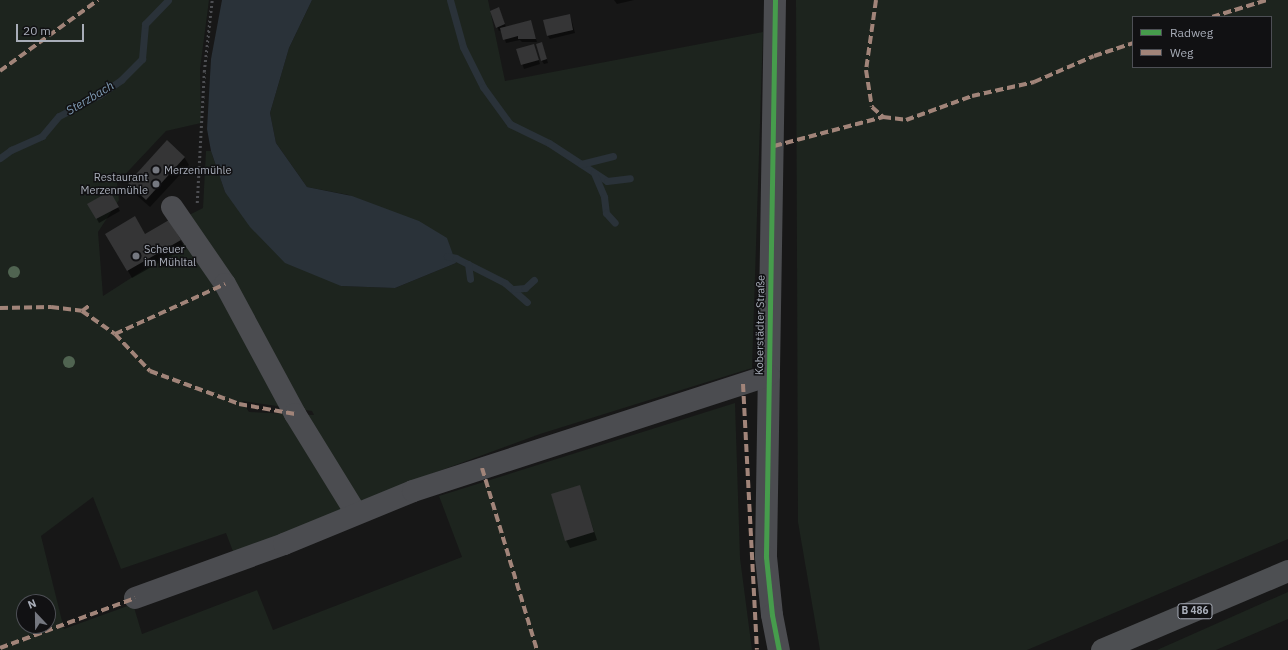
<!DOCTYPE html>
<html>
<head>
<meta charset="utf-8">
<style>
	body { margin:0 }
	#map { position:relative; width:1288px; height:650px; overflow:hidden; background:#171717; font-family:"IBM Plex Sans",sans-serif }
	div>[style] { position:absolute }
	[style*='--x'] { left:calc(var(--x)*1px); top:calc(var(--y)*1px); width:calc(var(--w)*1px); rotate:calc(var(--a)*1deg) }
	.green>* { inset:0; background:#1d241e }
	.water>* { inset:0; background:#2a3239 }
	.shadow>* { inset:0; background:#0007 }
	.stream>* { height:7px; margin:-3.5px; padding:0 3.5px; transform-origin:3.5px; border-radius:3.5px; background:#2a3239 }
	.building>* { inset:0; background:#353536 }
	.path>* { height:2.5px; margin-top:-1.25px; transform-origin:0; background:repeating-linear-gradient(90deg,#4d4e52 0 2px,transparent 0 5px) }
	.minor>* { height:22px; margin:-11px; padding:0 11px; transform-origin:11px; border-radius:11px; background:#4b4c50 }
	.major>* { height:22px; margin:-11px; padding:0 11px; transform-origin:11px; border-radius:11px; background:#4d4f52 }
	.quiet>* { height:4px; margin-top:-2px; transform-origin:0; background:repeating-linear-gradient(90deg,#a18479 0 8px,transparent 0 12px) }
	.cycleway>* { height:5px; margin:-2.5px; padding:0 2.5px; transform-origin:2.5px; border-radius:2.5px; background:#469c4c }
	.trees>* { width:12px; height:12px; margin:-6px; border-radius:50%; background:#506451 }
	.dots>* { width:11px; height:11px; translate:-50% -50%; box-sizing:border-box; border:2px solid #111113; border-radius:50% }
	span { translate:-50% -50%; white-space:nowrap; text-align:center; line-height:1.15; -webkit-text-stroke:3px #111113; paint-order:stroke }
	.shield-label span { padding:1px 3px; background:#111113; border:1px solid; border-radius:3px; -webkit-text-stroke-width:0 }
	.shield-label { font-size:10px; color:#a8adb8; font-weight:700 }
	.poi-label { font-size:11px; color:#a8adb8 }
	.left { translate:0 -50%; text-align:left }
	.right { translate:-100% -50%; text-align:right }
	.street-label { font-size:11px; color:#a8adb8 }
	.water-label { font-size:12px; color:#7f9bb3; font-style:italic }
	.legend { position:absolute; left:1132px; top:16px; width:140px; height:52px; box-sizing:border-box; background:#111113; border:1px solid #4d4f55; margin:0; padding:5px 7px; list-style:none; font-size:12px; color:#a8adb8 }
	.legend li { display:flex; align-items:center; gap:8px; height:20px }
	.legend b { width:20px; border:1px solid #4d4f55 }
	.north { position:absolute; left:16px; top:594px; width:40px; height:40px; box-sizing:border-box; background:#111113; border:1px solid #4d4f55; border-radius:50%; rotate:338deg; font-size:11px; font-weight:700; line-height:16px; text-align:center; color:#a8adb8 }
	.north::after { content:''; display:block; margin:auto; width:14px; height:18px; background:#757880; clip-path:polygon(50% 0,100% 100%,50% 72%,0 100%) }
	.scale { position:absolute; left:16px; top:24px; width:68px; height:18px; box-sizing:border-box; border:2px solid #a8adb8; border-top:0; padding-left:5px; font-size:12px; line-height:14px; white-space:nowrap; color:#a8adb8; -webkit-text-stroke:3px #111113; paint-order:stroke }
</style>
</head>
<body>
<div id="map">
	<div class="green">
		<div style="clip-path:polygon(evenodd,0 0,209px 0,200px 69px,201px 123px,166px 131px,117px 183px,119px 200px,98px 232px,103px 296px,187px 242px,177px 221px,203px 208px,206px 151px,211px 151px,225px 192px,341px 286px,395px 288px,456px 263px,349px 195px,307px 187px,276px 143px,270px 113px,289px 48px,312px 0,488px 0,505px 81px,763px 32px,752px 368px,540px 434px,431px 474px,234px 554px,226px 533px,121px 569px,93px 497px,41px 536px,64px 629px,133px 604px,142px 634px,257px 590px,273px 630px,462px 557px,439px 496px,735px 403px,740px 558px,752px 650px,0 650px,0 0,242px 401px,312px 411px,314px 415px,249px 412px,242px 401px,0 0,24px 602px,48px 602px,48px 626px,24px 626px,24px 602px)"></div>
		<div style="clip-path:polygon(evenodd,796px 0,1288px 0,1288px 539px,1027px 650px,820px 650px,798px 522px,796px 0,1133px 17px,1271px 17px,1271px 67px,1133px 67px,1133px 17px)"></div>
		<div style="clip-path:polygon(1288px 592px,1288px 619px,1216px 650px,1157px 650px)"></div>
	</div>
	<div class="water">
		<div style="clip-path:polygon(222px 0,312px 0,289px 48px,270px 113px,276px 143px,307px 187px,352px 196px,419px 221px,447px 238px,456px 263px,395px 288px,341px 286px,285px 263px,250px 227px,225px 192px,211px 151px,207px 129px,211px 59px)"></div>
	</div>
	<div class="shadow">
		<div style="clip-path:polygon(614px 0,634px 0,617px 4px)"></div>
		<div style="clip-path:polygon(499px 9px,506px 27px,530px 21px,537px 42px,522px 42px,520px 40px,506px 43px,502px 30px,499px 31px,497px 27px)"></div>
		<div style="clip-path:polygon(570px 15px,575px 33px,550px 39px,547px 35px)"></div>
		<div style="clip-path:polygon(542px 43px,548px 63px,544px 64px,542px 61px)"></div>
		<div style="clip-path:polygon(534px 45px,540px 64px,524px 69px,518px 50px)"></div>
		<div style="clip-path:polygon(184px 157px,189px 165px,150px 207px,133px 192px,129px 184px)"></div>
		<div style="clip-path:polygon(110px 193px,120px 211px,99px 223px,89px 204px)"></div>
		<div style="clip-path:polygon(169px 221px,185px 248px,132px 278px,107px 234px,145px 235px)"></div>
		<div style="clip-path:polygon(579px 486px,597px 540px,570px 548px,566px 540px)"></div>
	</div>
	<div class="stream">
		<div style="--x:450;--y:0;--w:49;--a:74.5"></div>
		<div style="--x:463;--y:47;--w:45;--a:63.4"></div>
		<div style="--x:483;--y:87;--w:46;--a:53.9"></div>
		<div style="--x:510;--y:124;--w:43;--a:26"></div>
		<div style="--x:549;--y:143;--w:69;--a:33.2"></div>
		<div style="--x:607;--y:181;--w:23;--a:-7"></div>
		<div style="--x:0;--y:158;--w:14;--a:-36"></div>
		<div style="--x:11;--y:150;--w:34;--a:-24"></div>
		<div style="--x:42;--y:136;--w:26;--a:-50"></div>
		<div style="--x:59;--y:116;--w:45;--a:-27.7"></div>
		<div style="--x:99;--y:95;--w:27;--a:-34"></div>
		<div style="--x:121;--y:80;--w:30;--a:-45"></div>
		<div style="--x:142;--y:59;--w:35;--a:-85"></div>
		<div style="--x:145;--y:24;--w:33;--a:-46"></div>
		<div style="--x:581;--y:164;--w:33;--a:-14"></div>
		<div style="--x:594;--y:173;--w:26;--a:67"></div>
		<div style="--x:604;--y:197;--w:16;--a:83"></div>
		<div style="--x:606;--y:213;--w:13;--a:48"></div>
		<div style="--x:447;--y:256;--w:9;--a:13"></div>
		<div style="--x:456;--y:258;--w:55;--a:27"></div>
		<div style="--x:505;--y:283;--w:29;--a:41"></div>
		<div style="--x:468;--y:264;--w:15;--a:82"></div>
		<div style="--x:514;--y:289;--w:11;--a:-5"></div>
		<div style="--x:525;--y:288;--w:12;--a:-42"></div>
	</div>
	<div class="building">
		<div style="clip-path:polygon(499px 7px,505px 24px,496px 28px,490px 11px)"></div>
		<div style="clip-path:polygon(570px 14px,573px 30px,547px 36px,543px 20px)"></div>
		<div style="clip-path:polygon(531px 20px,536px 39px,518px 39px,518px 36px,503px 40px,500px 28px)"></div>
		<div style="clip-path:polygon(542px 42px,547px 59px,541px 61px,536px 44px)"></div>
		<div style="clip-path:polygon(534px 44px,539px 60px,521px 65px,516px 49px)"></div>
		<div style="clip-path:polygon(167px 140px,185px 157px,146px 200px,128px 183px)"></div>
		<div style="clip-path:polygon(110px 191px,119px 207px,96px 219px,87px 204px)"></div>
		<div style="clip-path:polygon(135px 216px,145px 234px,169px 220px,181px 240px,127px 271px,105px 234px)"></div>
		<div style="clip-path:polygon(580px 485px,594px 532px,565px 541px,551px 494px)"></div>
	</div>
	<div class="path">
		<div style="--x:197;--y:203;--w:131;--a:-86.9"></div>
		<div style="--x:204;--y:72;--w:72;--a:-83.7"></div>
	</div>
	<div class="minor">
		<div style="--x:775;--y:0;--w:557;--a:90.93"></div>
		<div style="--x:766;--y:557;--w:58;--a:84.1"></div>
		<div style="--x:772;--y:615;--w:36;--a:79"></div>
		<div style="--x:172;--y:207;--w:93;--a:55.5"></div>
		<div style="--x:225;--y:284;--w:148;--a:61.7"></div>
		<div style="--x:295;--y:414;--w:116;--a:58.4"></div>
		<div style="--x:135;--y:598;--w:158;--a:-19.9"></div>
		<div style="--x:284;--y:544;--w:139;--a:-22.3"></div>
		<div style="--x:413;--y:491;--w:374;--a:-18"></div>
	</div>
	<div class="major">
		<div style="--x:1102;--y:650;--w:202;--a:-23"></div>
	</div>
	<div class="quiet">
		<div style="--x:876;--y:0;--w:71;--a:98.1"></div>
		<div style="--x:866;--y:70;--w:37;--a:81"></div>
		<div style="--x:872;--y:107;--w:15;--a:42"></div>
		<div style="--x:883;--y:117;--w:23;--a:7"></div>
		<div style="--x:906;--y:120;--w:70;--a:-20"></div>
		<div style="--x:972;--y:96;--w:64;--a:-12.7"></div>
		<div style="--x:1034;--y:82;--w:65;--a:-23.4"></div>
		<div style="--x:1094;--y:56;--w:41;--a:-18.4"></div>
		<div style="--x:1212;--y:17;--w:58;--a:-17.2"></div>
		<div style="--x:0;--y:71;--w:121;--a:-35.9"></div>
		<div style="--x:774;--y:146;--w:113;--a:-14.9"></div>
		<div style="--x:0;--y:308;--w:51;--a:-1.1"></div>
		<div style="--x:51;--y:307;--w:31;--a:7"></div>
		<div style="--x:82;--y:311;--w:40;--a:34.9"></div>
		<div style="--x:115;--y:334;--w:51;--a:46.6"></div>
		<div style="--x:150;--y:371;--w:95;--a:20.3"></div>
		<div style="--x:239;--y:404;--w:57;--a:10.1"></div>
		<div style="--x:82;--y:311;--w:10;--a:-37"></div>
		<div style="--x:115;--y:334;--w:121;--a:-24.4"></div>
		<div style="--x:743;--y:384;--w:266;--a:87"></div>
		<div style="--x:482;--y:468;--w:190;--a:73.2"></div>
		<div style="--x:0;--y:648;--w:144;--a:-20.3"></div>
	</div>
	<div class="cycleway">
		<div style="--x:775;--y:0;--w:557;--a:90.93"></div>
		<div style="--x:766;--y:557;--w:58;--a:84.1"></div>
		<div style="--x:772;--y:615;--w:36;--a:79"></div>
	</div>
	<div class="trees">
		<div style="left:14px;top:272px"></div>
		<div style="left:69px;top:362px"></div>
	</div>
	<div class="dots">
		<div style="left:156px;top:170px;background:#757880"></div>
		<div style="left:156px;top:184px;background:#757880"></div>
		<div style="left:136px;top:256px;background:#757880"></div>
	</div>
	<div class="shield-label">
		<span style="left:1195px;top:611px">B 486</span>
	</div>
	<div class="poi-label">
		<span class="left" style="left:164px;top:170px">Merzenmühle</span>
		<span class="right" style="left:148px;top:184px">Restaurant<br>Merzenmühle</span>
		<span class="left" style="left:144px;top:256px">Scheuer<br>im Mühltal</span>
	</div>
	<div class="street-label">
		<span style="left:760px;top:325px;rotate:-89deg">Koberstädter Straße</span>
	</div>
	<div class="water-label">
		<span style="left:90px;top:98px;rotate:-31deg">Sterzbach</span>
	</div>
	<ul class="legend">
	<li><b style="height:5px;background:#469c4c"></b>Radweg</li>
	<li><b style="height:5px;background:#a18479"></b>Weg</li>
	</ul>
	<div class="north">N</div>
	<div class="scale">20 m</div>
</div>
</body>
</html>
